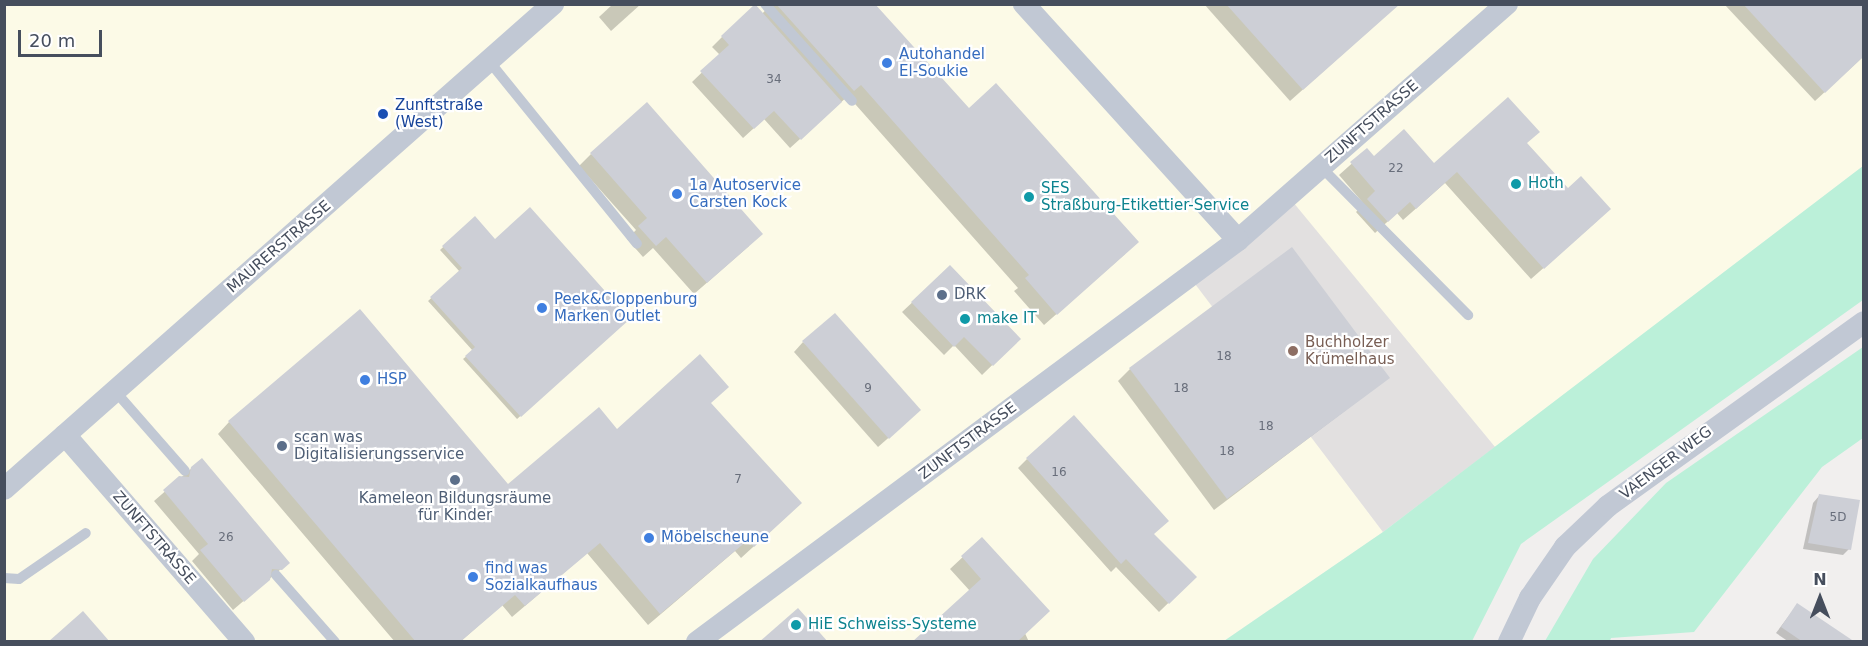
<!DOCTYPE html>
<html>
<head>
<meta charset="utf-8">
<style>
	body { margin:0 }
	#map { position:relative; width:1868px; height:646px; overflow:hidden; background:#f1efee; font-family:"DejaVu Sans",sans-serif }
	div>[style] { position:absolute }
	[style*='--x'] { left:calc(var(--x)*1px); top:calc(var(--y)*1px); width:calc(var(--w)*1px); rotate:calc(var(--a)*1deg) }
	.commercial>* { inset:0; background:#fcfae7 }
	.education>* { inset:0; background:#e2e0e0 }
	.green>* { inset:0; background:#bbf0d9 }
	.shadow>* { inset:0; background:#0003 }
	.building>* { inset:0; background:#cdcfd6 }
	.service>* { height:10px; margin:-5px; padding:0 5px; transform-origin:5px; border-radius:5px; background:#c1c8d4 }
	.minor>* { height:22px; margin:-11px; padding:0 11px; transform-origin:11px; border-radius:11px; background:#c1c8d4 }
	.dots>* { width:16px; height:16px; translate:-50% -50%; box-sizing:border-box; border:3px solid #fff; border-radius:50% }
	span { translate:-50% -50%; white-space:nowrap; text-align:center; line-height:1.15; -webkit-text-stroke:4.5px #fff; paint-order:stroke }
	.number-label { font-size:12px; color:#686e7b }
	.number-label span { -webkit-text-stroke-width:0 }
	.shop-label { font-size:15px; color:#366cbe }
	.left { translate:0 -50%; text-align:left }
	.transit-label { font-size:15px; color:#164399 }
	.street-label { font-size:15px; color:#464e5d }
	.culture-label { font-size:15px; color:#0d838f }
	.service-label { font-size:15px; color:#4e5e75 }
	.education-label { font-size:15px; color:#785e54 }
	.frame { position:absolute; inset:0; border:6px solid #464e5d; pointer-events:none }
	.north { position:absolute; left:1790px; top:568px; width:60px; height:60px; -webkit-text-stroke:4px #fff; paint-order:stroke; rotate:0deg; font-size:16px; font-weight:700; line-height:24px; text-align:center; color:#464e5d }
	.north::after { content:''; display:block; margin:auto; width:21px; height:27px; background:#464e5d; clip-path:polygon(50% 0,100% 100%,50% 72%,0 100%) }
	.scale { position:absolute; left:18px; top:30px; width:84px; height:27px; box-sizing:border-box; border:3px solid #464e5d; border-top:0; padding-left:8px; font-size:18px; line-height:21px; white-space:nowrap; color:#464e5d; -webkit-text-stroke:4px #fff; paint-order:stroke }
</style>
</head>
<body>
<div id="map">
	<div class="commercial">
		<div style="clip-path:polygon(4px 5px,1863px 5px,1863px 166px,1495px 447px,1288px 197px,1213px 306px,1383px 532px,1224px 641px,5px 641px)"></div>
	</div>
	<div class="education">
		<div style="clip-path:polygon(1288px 196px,1495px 447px,1383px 532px,1189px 276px)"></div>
	</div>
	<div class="green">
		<div style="clip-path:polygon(1863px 166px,1863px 300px,1521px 544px,1472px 641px,1224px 641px,1383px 532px)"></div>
		<div style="clip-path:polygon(1863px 347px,1863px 438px,1822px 467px,1694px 632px,1611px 638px,1610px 641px,1545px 641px,1593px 559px,1666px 483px)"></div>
	</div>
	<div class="shadow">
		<div style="clip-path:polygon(613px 4px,641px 4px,611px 31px,599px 17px)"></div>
		<div style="clip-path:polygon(771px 4px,873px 4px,969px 110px,1125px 254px,1044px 325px,1014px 291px,1018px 288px,848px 96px,790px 148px,764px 119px,743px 138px,692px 82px,720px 55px,712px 47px,722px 37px,747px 14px,762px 14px)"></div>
		<div style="clip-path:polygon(1204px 4px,1399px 4px,1290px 101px)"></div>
		<div style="clip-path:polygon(1724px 4px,1864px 4px,1864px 56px,1815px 101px)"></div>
		<div style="clip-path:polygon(1526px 143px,1597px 221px,1531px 279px,1445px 183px,1403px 220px,1397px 213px,1375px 233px,1356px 212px,1364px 204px,1339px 175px,1367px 150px,1374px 158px,1434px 165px)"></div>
		<div style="clip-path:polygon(591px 154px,749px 246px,694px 294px,653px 248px,643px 257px,627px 239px,636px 230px,579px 166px)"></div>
		<div style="clip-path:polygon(475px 218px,495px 241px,628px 319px,517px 419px,463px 359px,473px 351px,428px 301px,460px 272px,440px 250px)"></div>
		<div style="clip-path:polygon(950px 267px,1019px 339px,982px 375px,954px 345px,944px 355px,902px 312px)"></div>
		<div style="clip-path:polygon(803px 342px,910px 419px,878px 447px,794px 352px)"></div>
		<div style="clip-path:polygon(1130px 369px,1388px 378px,1214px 510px,1118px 381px)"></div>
		<div style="clip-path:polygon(709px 403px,788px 515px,741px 558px,735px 551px,648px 625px,587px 553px,512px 617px,502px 605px,460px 642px,395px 642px,218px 434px,229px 422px,508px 486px,617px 431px)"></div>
		<div style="clip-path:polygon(1027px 459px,1153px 534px,1195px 577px,1159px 612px,1116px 567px,1111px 572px,1018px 468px)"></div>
		<div style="clip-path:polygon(192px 468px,288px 563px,233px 610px,192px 561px,199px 554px,154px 501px)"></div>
		<div style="clip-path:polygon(1819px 496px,1849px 549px,1843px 555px,1803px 549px,1813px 503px)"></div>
		<div style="clip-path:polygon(982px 539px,1029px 642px,916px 642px,970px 591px,950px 569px)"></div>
		<div style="clip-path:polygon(1797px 605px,1833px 642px,1789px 642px,1776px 633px)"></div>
	</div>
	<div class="building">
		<div style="clip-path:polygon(755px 4px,842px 102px,801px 140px,774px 111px,754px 129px,700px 71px,729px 45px,721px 36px)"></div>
		<div style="clip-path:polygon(776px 4px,875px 4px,969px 108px,996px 83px,1139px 242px,1057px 315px,1025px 278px,1029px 275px,861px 85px,854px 91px)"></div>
		<div style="clip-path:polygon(1226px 4px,1400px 4px,1303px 90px)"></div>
		<div style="clip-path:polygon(1743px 4px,1863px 4px,1863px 57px,1825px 93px)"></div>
		<div style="clip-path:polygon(1508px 97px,1540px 132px,1527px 143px,1568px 188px,1581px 176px,1611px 209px,1544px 269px,1457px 172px,1416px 209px,1410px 202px,1388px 222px,1367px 199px,1375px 191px,1350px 162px,1367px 148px,1374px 156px,1404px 129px,1434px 163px)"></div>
		<div style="clip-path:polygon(647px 102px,763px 234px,707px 283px,666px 237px,656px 246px,638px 226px,647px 218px,590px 153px)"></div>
		<div style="clip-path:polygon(530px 207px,630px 319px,521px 417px,465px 356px,475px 347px,430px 297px,462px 268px,442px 246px,475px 216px,495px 239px)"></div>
		<div style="clip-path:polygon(1292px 247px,1390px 378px,1227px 499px,1129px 368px)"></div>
		<div style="clip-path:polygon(950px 265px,1021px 339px,993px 366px,964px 337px,954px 347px,911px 302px)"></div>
		<div style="clip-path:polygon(360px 309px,508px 484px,599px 407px,617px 429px,700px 354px,729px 387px,711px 403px,802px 503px,754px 547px,748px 540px,660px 614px,600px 543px,525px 606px,515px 595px,460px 642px,416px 642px,228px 421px)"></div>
		<div style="clip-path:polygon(835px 313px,921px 410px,889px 439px,802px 341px)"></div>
		<div style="clip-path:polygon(1074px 415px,1169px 521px,1154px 534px,1197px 577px,1169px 604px,1126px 559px,1121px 564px,1026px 458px)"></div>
		<div style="clip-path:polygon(202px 458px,290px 563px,282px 570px,272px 569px,270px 580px,244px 602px,200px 550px,208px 544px,163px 490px,179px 476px,189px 477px,191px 467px)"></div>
		<div style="clip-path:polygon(1819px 494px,1860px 500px,1851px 550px,1808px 543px)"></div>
		<div style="clip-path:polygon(982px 537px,1050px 611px,1017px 642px,912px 642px,981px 579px,961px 556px)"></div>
		<div style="clip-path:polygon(1797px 603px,1855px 642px,1803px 642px,1781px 627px)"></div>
		<div style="clip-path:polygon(798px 608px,828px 642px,759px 642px)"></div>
		<div style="clip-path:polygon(83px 611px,110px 642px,48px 642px)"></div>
	</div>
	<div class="service">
		<div style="--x:765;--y:4;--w:130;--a:48.1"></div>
		<div style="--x:489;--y:61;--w:235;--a:51"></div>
		<div style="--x:1321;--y:167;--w:209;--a:45.2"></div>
		<div style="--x:115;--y:391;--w:106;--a:48.8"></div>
		<div style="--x:276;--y:575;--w:89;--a:48.6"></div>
		<div style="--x:4;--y:578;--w:15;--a:4"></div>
		<div style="--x:19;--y:579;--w:81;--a:-34.5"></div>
	</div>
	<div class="minor">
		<div style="--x:1238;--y:240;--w:358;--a:-41.3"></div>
		<div style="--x:65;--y:435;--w:274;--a:49.1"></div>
		<div style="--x:4;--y:489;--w:733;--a:-41.46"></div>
		<div style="--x:697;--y:642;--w:674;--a:-36.61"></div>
		<div style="--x:1238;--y:240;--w:319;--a:-132.2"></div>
		<div style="--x:1509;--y:642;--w:49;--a:-64.5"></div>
		<div style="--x:1530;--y:598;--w:62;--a:-55.5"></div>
		<div style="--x:1565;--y:547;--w:59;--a:-43.6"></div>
		<div style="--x:1608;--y:506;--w:315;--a:-35.7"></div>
	</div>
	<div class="dots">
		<div style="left:887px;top:63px;background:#3f7fe0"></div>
		<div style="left:383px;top:114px;background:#1a4fb4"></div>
		<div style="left:1516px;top:184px;background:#0f9aa8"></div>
		<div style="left:677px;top:194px;background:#3f7fe0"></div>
		<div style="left:1029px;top:197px;background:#0f9aa8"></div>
		<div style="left:942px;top:295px;background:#5c6f8a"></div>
		<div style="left:542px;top:308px;background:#3f7fe0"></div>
		<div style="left:965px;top:319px;background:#0f9aa8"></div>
		<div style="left:1293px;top:351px;background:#8d6e63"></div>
		<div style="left:365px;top:380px;background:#3f7fe0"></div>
		<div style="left:282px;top:446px;background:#5c6f8a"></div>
		<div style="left:455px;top:480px;background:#5c6f8a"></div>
		<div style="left:649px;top:538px;background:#3f7fe0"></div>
		<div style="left:473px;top:577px;background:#3f7fe0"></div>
		<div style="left:796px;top:625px;background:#0f9aa8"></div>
	</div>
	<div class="number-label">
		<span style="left:774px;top:80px">34</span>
		<span style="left:1396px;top:169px">22</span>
		<span style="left:1224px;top:357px">18</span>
		<span style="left:868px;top:389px">9</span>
		<span style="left:1181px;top:389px">18</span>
		<span style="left:1266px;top:427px">18</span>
		<span style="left:1227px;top:452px">18</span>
		<span style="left:1059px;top:473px">16</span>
		<span style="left:738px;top:480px">7</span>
		<span style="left:1838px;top:518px">5D</span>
		<span style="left:226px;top:538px">26</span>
	</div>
	<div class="shop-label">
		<span class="left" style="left:899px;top:63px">Autohandel<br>El-Soukie</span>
		<span class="left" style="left:689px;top:194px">1a Autoservice<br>Carsten Kock</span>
		<span class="left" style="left:554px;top:308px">Peek&amp;Cloppenburg<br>Marken Outlet</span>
		<span class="left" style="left:377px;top:380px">HSP</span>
		<span class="left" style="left:661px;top:538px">Möbelscheune</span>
		<span class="left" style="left:485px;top:577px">find was<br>Sozialkaufhaus</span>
	</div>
	<div class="transit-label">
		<span class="left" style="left:395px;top:114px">Zunftstraße<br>(West)</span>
	</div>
	<div class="street-label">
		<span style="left:1372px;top:122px;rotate:-41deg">ZUNFTSTRASSE</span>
		<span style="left:279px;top:247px;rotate:-41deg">MAURERSTRASSE</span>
		<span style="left:968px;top:441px;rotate:-37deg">ZUNFTSTRASSE</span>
		<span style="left:1666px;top:463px;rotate:-37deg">VAENSER WEG</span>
		<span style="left:154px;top:538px;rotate:49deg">ZUNFTSTRASSE</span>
	</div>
	<div class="culture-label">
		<span class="left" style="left:1528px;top:184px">Hoth</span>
		<span class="left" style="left:1041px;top:197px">SES<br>Straßburg-Etikettier-Service</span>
		<span class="left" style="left:977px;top:319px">make IT</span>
		<span class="left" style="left:808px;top:625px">HiE Schweiss-Systeme</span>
	</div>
	<div class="service-label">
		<span class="left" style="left:954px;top:295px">DRK</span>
		<span class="left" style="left:294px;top:446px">scan was<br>Digitalisierungsservice</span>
		<span style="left:455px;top:507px">Kameleon Bildungsräume<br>für Kinder</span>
	</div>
	<div class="education-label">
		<span class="left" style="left:1305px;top:351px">Buchholzer<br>Krümelhaus</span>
	</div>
	<div class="frame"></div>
	<div class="north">N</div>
	<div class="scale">20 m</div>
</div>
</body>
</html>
